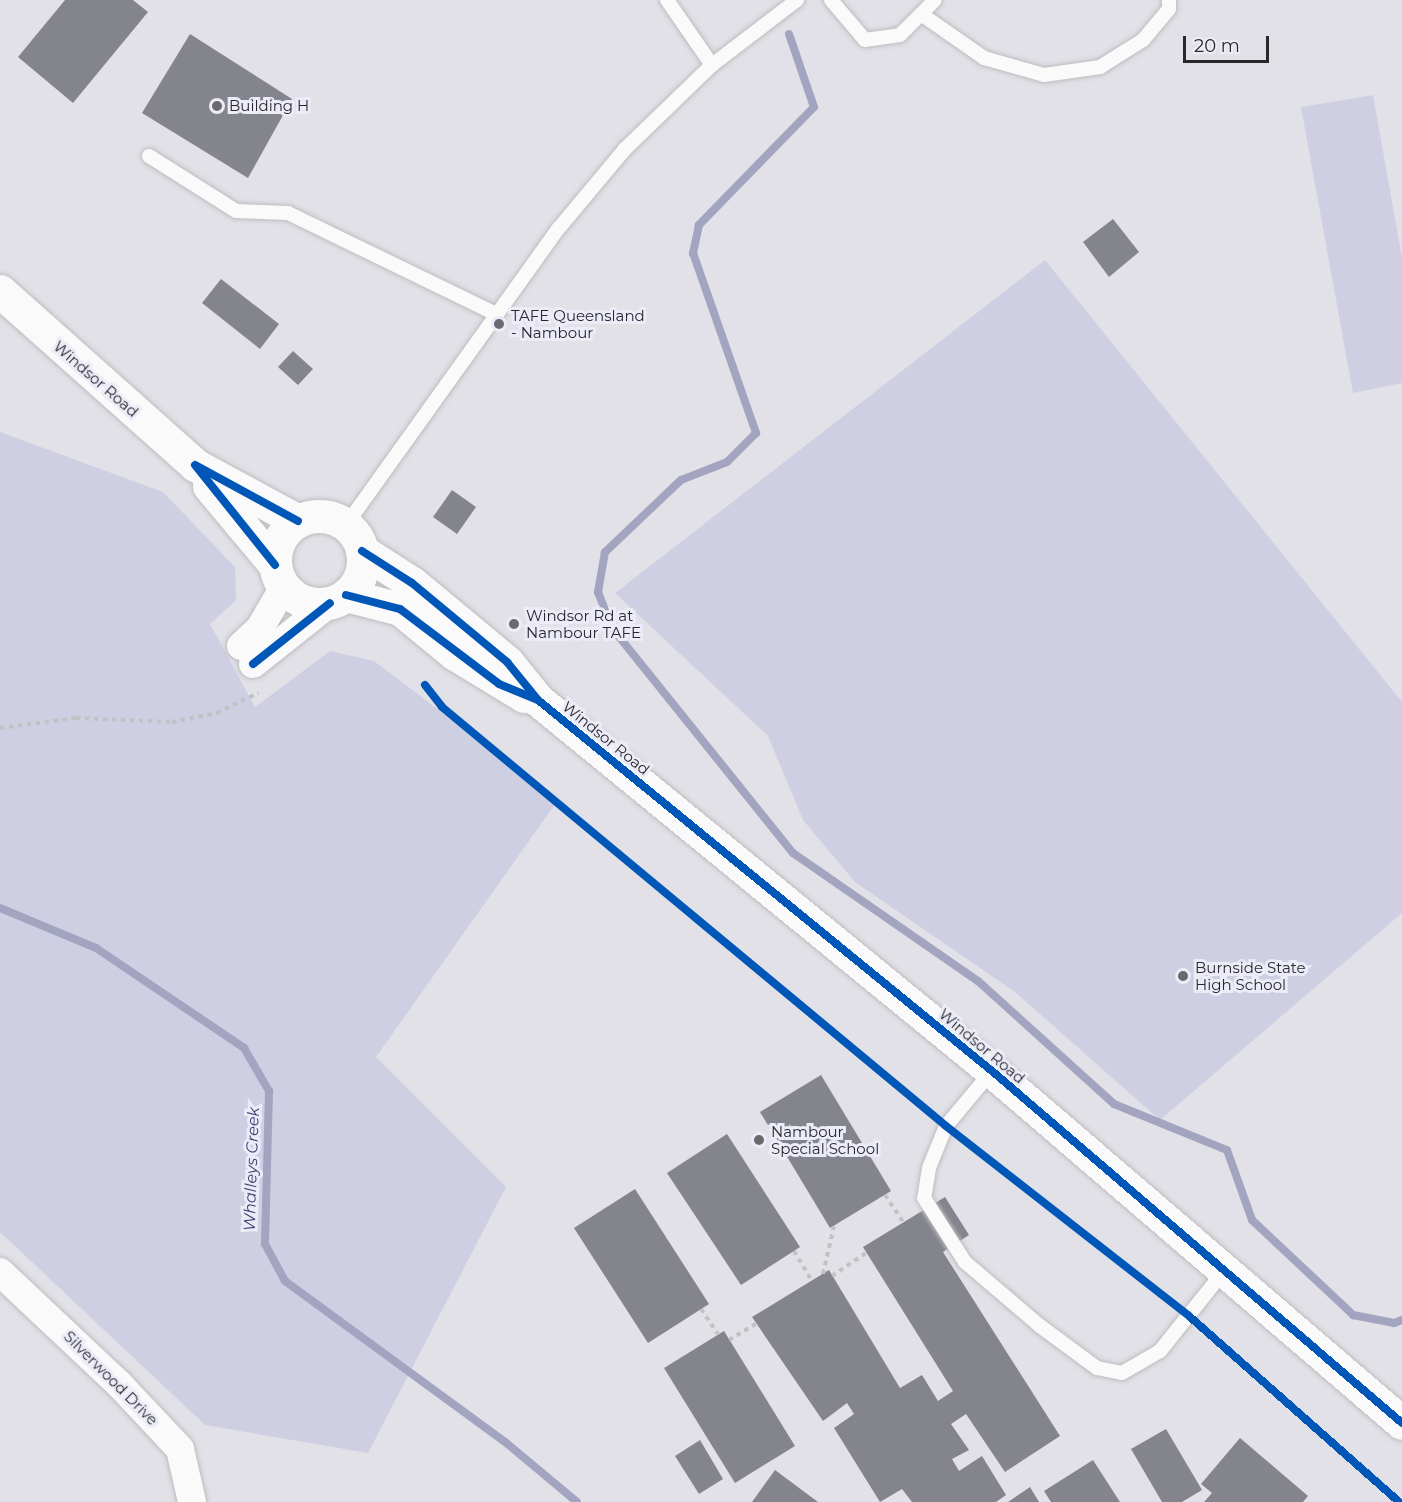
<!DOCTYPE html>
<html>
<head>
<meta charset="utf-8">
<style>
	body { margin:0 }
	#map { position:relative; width:1402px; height:1502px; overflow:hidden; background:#e1e1e7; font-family:Montserrat,sans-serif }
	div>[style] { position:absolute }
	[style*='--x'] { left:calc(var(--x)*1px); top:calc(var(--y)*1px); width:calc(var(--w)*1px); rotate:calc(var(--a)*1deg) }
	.green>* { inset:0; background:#cfcfe4 }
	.stream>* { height:8px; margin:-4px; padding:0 4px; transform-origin:4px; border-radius:4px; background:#a3a4c0 }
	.building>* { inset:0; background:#84848d }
	.path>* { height:4px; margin-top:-2px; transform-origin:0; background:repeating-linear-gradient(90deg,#c2c2c4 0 4.5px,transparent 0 9px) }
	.roads { filter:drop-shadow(0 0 2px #bdbdc1) drop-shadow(0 0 2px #bdbdc1) }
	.lane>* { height:14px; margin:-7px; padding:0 7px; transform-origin:7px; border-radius:7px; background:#fafafb }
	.street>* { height:28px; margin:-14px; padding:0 14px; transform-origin:14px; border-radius:14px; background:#fafafb }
	.secondary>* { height:33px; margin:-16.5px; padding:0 16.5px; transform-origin:16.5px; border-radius:16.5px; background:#fafafb }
	.secondary>.ring { margin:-16.5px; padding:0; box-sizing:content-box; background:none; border:33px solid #fafafb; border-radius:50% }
	.cycleway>* { height:8px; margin:-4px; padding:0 4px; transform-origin:4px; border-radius:4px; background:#0057b8 }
	.dots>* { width:16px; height:16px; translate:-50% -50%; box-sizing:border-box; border:3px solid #ebecf7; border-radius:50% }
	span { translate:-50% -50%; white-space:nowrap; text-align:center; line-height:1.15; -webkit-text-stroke:6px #ebecf7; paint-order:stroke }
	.poi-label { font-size:15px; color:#29292d }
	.left { translate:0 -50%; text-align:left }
	.street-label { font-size:15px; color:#29292d }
	.water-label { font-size:16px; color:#423f72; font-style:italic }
	.scale { position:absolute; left:1183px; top:36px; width:86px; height:27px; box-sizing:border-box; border:3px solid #29292d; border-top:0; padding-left:8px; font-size:18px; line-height:21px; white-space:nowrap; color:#29292d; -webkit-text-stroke:4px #ebecf7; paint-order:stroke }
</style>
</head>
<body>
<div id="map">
	<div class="green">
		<div style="clip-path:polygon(1373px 95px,1402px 258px,1402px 383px,1353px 393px,1301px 107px)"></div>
		<div style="clip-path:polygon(1045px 260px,1402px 702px,1402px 913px,1160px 1120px,1015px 992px,855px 882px,803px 820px,768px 736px,615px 593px)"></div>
		<div style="clip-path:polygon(0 432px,163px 492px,235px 567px,236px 600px,210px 624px,255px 707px,330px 651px,374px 661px,558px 800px,376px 1057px,506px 1187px,368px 1453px,205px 1425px,0 1232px)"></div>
	</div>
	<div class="stream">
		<div style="--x:789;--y:34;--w:77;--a:71.1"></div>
		<div style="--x:814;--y:107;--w:165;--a:134.3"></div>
		<div style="--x:699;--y:225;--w:29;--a:102"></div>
		<div style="--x:693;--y:253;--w:191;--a:70.7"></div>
		<div style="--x:756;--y:433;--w:41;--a:135"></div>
		<div style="--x:727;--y:462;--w:49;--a:158.6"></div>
		<div style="--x:681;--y:480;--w:105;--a:136.5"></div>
		<div style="--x:605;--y:552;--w:41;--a:99.9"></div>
		<div style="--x:598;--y:592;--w:39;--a:69"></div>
		<div style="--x:612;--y:628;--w:289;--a:51.2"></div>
		<div style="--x:793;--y:853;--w:225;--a:34.7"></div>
		<div style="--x:978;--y:981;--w:183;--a:42.1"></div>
		<div style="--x:1114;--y:1104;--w:122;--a:22.2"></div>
		<div style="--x:1227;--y:1150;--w:74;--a:70.3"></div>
		<div style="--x:1252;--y:1220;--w:139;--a:43.2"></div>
		<div style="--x:1353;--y:1315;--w:42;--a:11"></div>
		<div style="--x:1394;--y:1323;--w:9;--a:-21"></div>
		<div style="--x:0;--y:908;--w:104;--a:22.6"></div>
		<div style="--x:96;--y:948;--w:179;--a:34"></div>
		<div style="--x:244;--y:1048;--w:50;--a:59.8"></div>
		<div style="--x:269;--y:1091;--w:153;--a:91.5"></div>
		<div style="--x:265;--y:1244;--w:42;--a:61.6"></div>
		<div style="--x:285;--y:1281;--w:271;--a:36.2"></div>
		<div style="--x:504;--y:1441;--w:95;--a:39.9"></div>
	</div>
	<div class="building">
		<div style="clip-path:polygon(65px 0,133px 0,148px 12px,73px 103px,18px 57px)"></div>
		<div style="clip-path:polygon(190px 34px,292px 99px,248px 178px,142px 113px)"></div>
		<div style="clip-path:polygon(1113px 219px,1139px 252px,1109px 277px,1083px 242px)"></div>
		<div style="clip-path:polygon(221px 279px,279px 324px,260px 349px,202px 303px)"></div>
		<div style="clip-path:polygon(293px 351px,313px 369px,298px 385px,278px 367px)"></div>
		<div style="clip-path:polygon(452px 490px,476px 507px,457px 534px,433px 517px)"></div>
		<div style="clip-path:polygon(821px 1075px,891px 1191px,830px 1228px,760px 1112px)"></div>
		<div style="clip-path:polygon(727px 1134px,800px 1247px,741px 1285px,667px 1173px)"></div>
		<div style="clip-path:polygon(635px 1189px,709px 1304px,648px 1343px,574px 1228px)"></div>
		<div style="clip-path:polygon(945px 1197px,969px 1235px,943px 1252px,1060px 1436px,1005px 1472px,966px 1414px,951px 1424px,969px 1450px,952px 1459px,959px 1471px,982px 1456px,1006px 1495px,996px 1502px,912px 1502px,902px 1489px,880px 1502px,834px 1428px,854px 1414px,847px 1403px,823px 1421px,752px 1317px,829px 1270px,900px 1388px,922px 1375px,938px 1401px,953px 1391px,863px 1247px)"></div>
		<div style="clip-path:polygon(724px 1331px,795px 1446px,735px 1483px,664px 1368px)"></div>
		<div style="clip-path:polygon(1166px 1429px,1202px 1490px,1182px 1502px,1162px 1502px,1131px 1449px)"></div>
		<div style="clip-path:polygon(1240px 1438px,1308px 1496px,1303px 1502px,1204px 1502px,1212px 1493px,1201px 1484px)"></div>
		<div style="clip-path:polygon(700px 1440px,723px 1479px,699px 1494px,675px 1456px)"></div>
		<div style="clip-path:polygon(1093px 1460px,1120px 1502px,1051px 1502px,1044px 1491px)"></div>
		<div style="clip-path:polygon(775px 1470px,818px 1502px,752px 1502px)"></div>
		<div style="clip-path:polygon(1030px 1487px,1039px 1502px,1008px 1502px)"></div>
	</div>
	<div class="path">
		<div style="--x:0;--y:728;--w:77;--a:-7.5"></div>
		<div style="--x:76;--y:718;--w:96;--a:2.4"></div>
		<div style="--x:172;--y:722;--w:46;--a:-11.3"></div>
		<div style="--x:217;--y:713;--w:46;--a:-26"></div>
		<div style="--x:885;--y:1195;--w:32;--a:56"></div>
		<div style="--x:794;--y:1251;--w:35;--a:59"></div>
		<div style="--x:823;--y:1274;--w:49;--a:-77.1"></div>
		<div style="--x:832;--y:1276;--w:41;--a:-34.1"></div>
		<div style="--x:701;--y:1309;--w:30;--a:56"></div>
		<div style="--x:729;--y:1340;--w:33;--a:-31"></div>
	</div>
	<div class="roads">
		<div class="lane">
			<div style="--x:667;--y:0;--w:79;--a:55.3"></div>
			<div style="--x:831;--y:0;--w:52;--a:49.6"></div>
			<div style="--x:865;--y:40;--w:35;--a:-8"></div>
			<div style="--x:900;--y:35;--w:49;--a:-45"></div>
			<div style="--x:921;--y:14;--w:77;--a:34.9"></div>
			<div style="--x:984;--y:58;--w:62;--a:15.8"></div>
			<div style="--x:1044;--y:75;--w:57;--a:-8.1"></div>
			<div style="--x:1100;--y:67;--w:51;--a:-32.1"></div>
			<div style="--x:1143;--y:40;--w:40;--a:-50"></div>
			<div style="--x:1169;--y:9;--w:9;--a:-90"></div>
			<div style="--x:149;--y:156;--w:103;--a:32.3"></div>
			<div style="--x:236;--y:211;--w:52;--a:2.2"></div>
			<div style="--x:288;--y:213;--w:231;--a:25.9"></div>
			<div style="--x:346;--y:525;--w:365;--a:-54.4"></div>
			<div style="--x:559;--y:228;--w:103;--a:-50.1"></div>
			<div style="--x:625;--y:149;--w:121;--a:-44"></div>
			<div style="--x:712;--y:65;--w:107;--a:-37.4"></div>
			<div style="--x:992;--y:1071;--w:72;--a:129.9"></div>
			<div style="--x:946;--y:1126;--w:45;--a:112"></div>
			<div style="--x:929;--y:1168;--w:30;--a:99"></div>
			<div style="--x:924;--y:1198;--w:76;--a:57.4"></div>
			<div style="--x:965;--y:1262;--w:99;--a:40.5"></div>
			<div style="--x:1040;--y:1326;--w:71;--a:36.4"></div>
			<div style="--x:1097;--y:1368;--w:25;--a:11"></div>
			<div style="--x:1122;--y:1373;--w:44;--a:-30.1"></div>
			<div style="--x:1160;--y:1351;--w:102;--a:-51.3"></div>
		</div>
		<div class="street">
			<div style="--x:241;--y:646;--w:26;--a:-43"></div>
			<div style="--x:260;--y:628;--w:48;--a:-59.7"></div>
			<div style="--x:253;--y:664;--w:98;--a:-38.4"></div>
			<div style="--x:0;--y:1272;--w:163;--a:43.3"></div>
			<div style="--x:119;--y:1384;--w:89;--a:46.8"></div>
			<div style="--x:180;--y:1449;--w:54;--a:77.2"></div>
		</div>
		<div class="secondary">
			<div style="--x:0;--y:291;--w:261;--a:41.7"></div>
			<div style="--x:195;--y:465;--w:117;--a:28.5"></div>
			<div style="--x:209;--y:486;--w:103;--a:50.1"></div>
			<div class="ring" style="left:275px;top:516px;width:55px;height:55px"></div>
			<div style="--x:362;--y:551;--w:59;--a:32.6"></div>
			<div style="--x:412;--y:583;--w:124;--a:39.7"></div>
			<div style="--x:507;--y:662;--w:49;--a:50.8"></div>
			<div style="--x:538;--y:700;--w:586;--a:39.26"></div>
			<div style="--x:992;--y:1071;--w:540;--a:40.65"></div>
			<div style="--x:346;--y:595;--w:56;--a:14.5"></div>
			<div style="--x:400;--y:609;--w:71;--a:39.3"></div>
			<div style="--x:455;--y:654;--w:81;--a:31.3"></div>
		</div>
	</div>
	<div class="cycleway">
		<div style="--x:195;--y:465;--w:128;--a:51.3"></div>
		<div style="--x:197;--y:466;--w:115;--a:28.6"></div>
		<div style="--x:362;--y:551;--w:59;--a:32.6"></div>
		<div style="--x:412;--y:583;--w:124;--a:39.7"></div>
		<div style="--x:507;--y:662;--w:49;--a:50.8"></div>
		<div style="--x:538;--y:700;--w:586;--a:39.26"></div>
		<div style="--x:992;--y:1071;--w:540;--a:40.65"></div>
		<div style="--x:346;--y:595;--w:56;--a:14.5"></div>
		<div style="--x:400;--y:609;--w:124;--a:37.1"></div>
		<div style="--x:499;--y:684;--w:42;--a:22.3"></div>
		<div style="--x:253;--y:664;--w:98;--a:-38.4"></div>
		<div style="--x:425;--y:685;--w:28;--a:52"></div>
		<div style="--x:442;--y:707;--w:655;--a:39.74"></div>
		<div style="--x:946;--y:1126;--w:308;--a:38"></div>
		<div style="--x:1189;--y:1316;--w:281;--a:41.5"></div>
	</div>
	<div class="dots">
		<div style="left:217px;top:106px;background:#69696e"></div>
		<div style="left:499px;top:324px;background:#69696e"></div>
		<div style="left:514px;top:624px;background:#69696e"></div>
		<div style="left:1183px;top:976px;background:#69696e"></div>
		<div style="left:759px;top:1140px;background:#69696e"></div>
	</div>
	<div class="poi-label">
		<span class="left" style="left:229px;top:106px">Building H</span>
		<span class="left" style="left:511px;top:324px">TAFE Queensland<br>- Nambour</span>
		<span class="left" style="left:526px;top:624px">Windsor Rd at<br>Nambour TAFE</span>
		<span class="left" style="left:1195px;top:976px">Burnside State<br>High School</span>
		<span class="left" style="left:771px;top:1140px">Nambour<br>Special School</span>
	</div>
	<div class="street-label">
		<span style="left:96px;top:379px;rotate:41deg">Windsor Road</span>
		<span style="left:606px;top:738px;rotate:39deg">Windsor Road</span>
		<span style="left:982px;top:1046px;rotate:40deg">Windsor Road</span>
		<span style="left:111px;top:1378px;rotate:45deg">Silverwood Drive</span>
	</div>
	<div class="water-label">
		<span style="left:252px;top:1169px;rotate:-88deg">Whalleys Creek</span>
	</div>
	<div class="scale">20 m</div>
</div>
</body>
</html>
